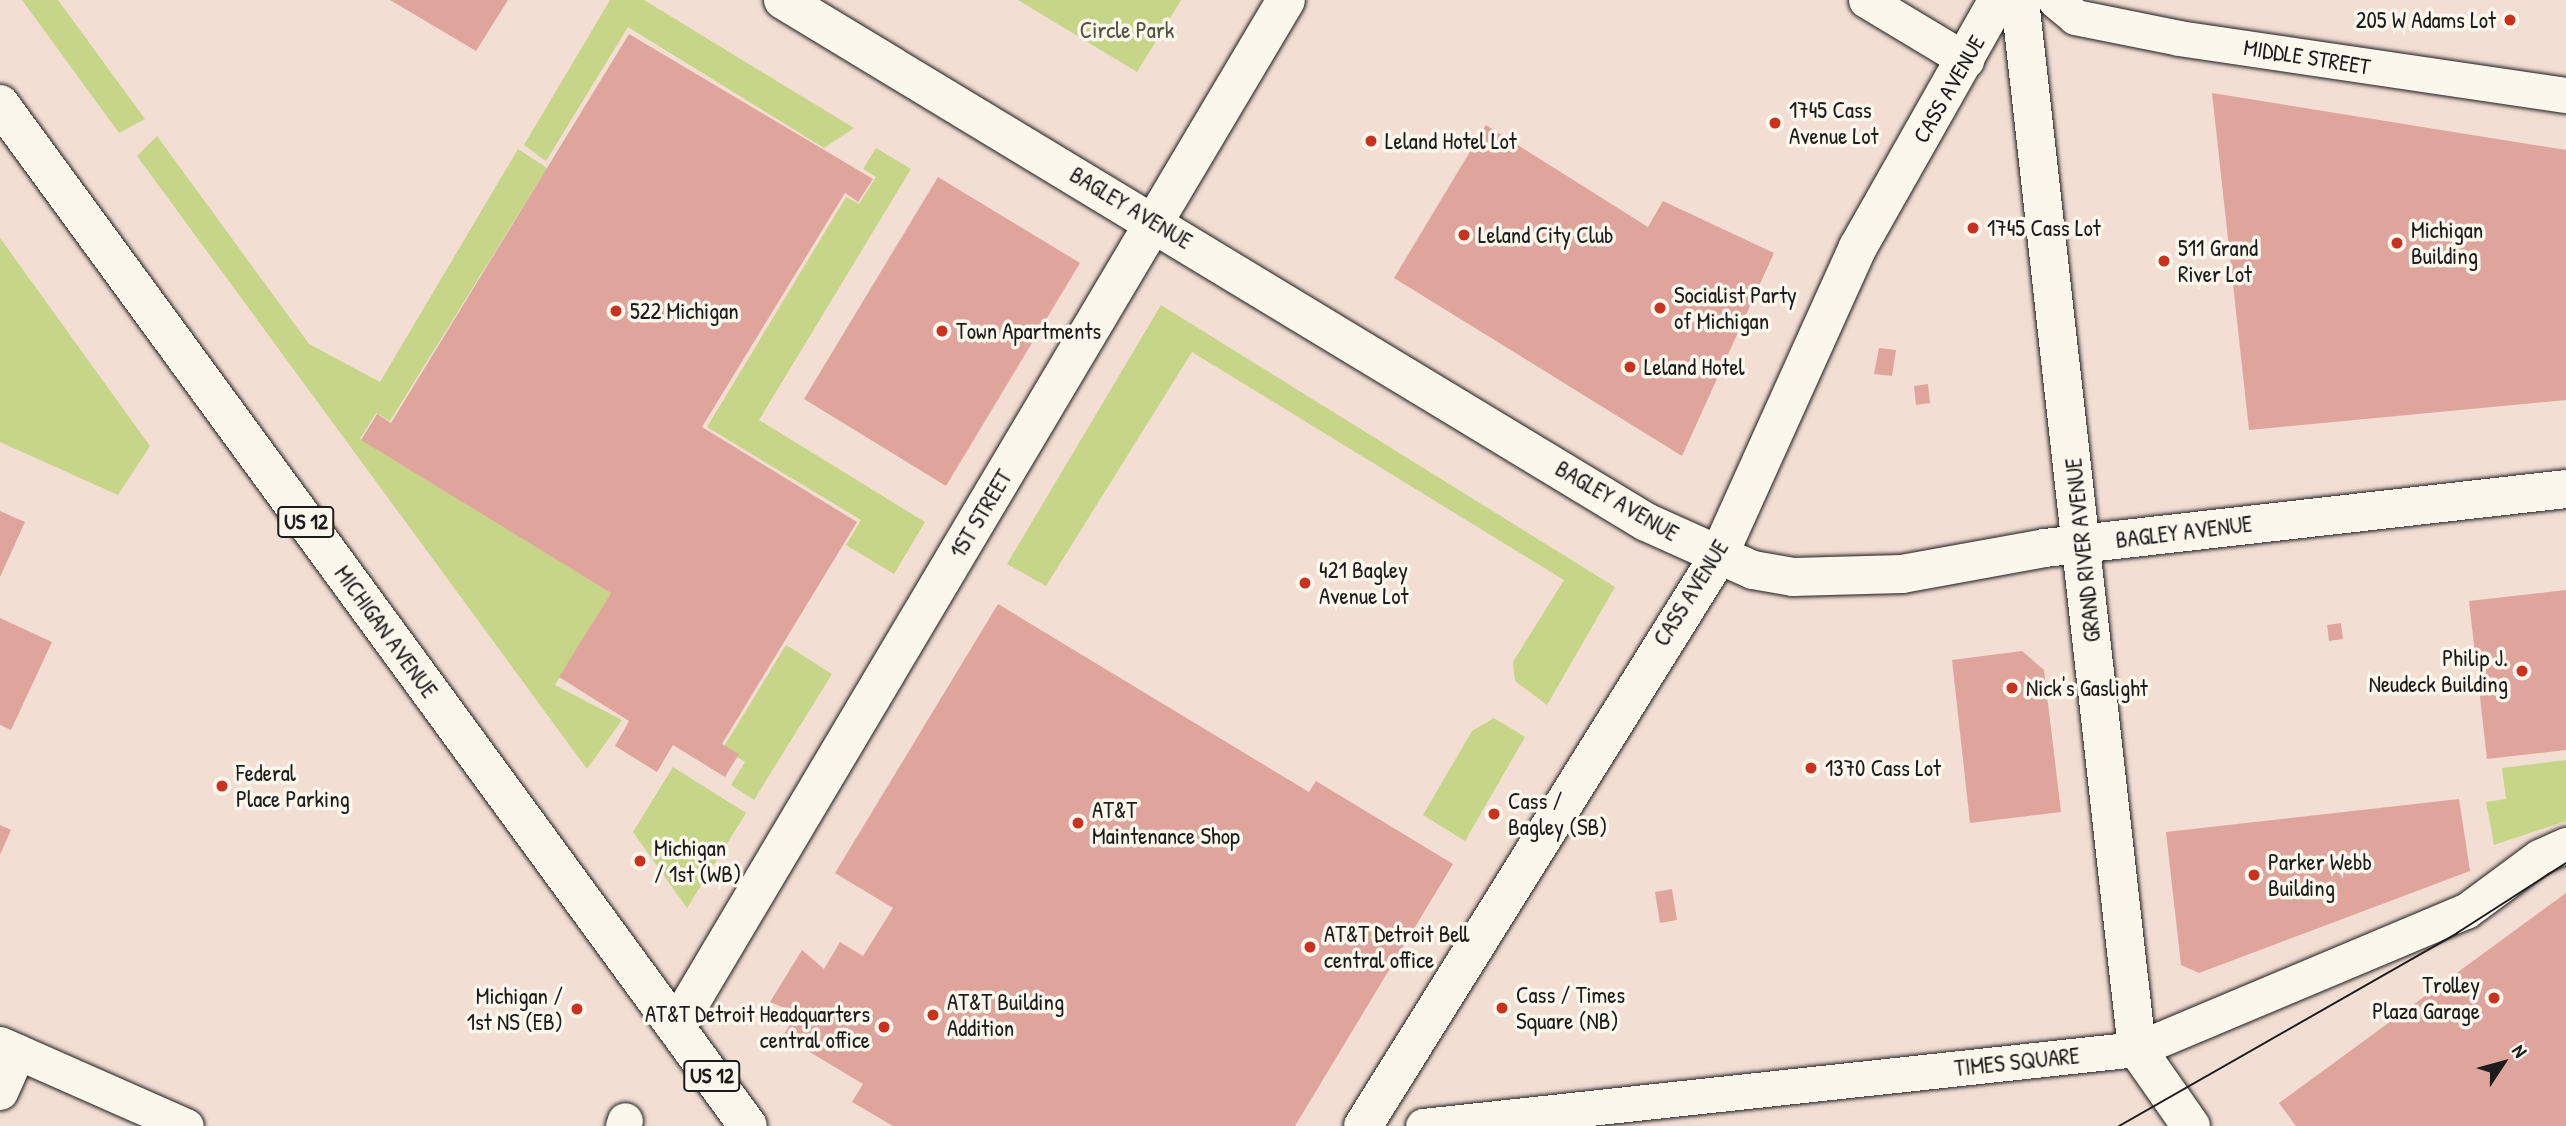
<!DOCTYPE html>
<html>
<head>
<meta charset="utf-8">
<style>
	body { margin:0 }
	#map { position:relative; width:2566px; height:1126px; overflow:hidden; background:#f3ded4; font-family:"Patrick Hand",sans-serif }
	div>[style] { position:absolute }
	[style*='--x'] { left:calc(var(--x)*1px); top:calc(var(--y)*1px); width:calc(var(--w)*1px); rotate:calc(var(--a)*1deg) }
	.green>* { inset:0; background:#c6d588 }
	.building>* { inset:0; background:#dfa59d }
	.roads { filter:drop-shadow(0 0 2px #1c1c1c) drop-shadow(0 0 2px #1c1c1c) }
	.minor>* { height:35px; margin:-17.5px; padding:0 17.5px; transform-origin:17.5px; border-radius:17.5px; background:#fbf7ec }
	.tertiary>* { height:38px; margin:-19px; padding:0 19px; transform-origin:19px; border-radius:19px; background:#fbf7ec }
	.primary>* { height:38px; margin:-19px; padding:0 19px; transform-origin:19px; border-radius:19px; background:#fbf7ec }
	.tram>* { height:2px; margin:-1px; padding:0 1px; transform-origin:1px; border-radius:1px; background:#1c1c1c }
	.dots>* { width:19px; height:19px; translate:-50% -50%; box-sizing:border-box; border:4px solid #fbf7ec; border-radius:50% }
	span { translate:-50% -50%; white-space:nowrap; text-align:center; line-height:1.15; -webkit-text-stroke:7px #fbf7ec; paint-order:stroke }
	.shield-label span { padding:2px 5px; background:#fbf7ec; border:2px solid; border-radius:5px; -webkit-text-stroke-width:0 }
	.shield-label { font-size:21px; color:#1c1c1c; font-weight:700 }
	.poi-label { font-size:23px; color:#1c1c1c }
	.right { translate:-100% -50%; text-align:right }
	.left { translate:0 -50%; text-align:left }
	.park-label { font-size:23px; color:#4f543c }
	.street-label { font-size:23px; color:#1c1c1c }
	.north { position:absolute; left:2468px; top:1028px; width:70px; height:70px; -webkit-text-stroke:5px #fbf7ec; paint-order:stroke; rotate:54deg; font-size:19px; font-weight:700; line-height:28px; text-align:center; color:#1c1c1c }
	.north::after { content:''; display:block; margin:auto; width:24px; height:32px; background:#1c1c1c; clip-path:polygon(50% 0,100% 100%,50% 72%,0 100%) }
</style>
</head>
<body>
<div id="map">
	<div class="green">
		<div style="clip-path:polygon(22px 0,58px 0,145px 119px,119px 133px)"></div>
		<div style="clip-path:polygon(610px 0,644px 0,854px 128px,824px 148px,628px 27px,546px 161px,524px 145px)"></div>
		<div style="clip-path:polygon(1018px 0,1181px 0,1137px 72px)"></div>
		<div style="clip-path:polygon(157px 136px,309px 344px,380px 382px,518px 149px,547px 168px,390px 421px,376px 413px,360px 439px,611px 593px,555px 685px,622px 720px,587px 769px,137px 156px)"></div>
		<div style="clip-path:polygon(876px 148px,911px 169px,759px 420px,925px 522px,894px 574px,846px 545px,861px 520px,707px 427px,846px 197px,859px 204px,876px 177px,863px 169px)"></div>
		<div style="clip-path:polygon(0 238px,150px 446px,118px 495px,0 442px)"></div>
		<div style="clip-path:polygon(1161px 305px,1615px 587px,1547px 705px,1515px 681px,1513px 662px,1564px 580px,1192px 352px,1046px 586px,1007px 564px)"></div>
		<div style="clip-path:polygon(786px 645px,832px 674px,754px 800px,731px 785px,745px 762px,723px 748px)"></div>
		<div style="clip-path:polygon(1494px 718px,1525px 737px,1465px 841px,1423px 815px,1472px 731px)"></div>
		<div style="clip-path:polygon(2566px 760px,2566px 821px,2494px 845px,2486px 802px,2506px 799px,2502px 768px)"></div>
		<div style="clip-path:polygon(673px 767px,746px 813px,687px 908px,633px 832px)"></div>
	</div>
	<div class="building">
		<div style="clip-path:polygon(390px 0,508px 0,476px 51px)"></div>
		<div style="clip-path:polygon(629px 34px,873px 179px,858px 202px,845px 193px,702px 427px,857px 522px,722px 744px,739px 754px,725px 777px,673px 745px,657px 772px,615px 746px,629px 721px,559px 677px,611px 593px,361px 440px,377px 414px,391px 423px)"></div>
		<div style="clip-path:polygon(2212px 93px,2566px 150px,2566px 400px,2249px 430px)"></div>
		<div style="clip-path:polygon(1486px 125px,1648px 227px,1663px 201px,1774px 253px,1682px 456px,1394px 278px)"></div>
		<div style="clip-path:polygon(938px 177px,1080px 263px,946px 486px,804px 399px)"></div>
		<div style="clip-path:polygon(1879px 348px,1896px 350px,1892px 376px,1874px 374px)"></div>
		<div style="clip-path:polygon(1928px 384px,1930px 403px,1916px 405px,1914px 386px)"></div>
		<div style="clip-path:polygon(0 511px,25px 522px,0 577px)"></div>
		<div style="clip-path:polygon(2566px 590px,2566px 750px,2487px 759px,2469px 601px)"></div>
		<div style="clip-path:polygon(998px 604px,1309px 792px,1316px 781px,1453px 864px,1295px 1126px,893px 1126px,852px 1102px,863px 1084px,783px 1036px,797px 1013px,770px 1002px,802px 950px,824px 969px,840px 942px,863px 956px,893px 908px,835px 873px)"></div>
		<div style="clip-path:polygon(0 618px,52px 642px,11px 730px,0 725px)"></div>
		<div style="clip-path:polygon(2341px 623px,2343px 639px,2329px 641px,2327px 625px)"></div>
		<div style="clip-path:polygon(2022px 651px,2044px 670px,2061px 812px,1970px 823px,1952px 660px)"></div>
		<div style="clip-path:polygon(2459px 799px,2470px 871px,2199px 973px,2181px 965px,2166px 832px)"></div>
		<div style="clip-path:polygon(0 825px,11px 830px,0 855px)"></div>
		<div style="clip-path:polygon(1672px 889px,1677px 920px,1660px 923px,1655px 892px)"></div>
		<div style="clip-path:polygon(2566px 893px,2566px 1126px,2296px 1126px,2279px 1103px)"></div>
	</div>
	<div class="roads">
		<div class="minor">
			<div style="--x:1866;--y:0;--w:117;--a:31"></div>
			<div style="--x:2055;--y:0;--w:26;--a:40"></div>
			<div style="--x:2075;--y:17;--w:106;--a:11.4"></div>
			<div style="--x:2179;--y:38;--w:391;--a:8.4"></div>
			<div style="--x:0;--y:1044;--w:203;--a:23.8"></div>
			<div style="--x:0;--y:1092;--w:44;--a:-65.8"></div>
			<div style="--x:623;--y:1126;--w:6;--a:-72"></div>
			<div style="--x:1423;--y:1126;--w:718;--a:-6.16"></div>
			<div style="--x:2137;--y:1049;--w:357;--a:-22.8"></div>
			<div style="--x:2466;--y:911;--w:91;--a:-36.5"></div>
			<div style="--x:2539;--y:857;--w:30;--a:-24"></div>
		</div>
		<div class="tertiary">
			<div style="--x:783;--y:0;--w:1009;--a:31.17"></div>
			<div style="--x:1646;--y:522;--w:117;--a:24.2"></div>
			<div style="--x:1753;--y:570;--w:41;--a:9.9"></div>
			<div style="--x:1793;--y:577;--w:109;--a:-1.6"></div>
			<div style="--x:1902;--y:574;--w:145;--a:-10.3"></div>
			<div style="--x:2045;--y:548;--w:524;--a:-6.46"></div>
			<div style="--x:2020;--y:0;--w:1056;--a:83.64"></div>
			<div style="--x:2137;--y:1049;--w:94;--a:55"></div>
			<div style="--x:676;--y:1027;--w:1194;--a:-59.29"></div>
		</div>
		<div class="primary">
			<div style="--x:0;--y:104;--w:1266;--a:53.8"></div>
			<div style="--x:1363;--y:1126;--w:671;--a:-58.04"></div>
			<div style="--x:1718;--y:557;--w:340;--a:-65.7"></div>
			<div style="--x:1858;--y:247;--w:284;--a:-60.5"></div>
		</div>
	</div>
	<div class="tram">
		<div style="--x:2119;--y:1126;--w:389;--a:-29.7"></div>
		<div style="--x:2457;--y:933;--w:130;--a:-32.7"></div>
	</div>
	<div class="dots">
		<div style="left:2510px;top:20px;background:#c8321e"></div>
		<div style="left:1775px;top:123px;background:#c8321e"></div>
		<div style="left:1371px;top:141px;background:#c8321e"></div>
		<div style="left:1973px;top:228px;background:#c8321e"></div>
		<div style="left:1464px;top:235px;background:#c8321e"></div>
		<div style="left:2397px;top:243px;background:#c8321e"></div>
		<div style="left:2164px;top:261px;background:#c8321e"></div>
		<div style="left:1660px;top:308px;background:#c8321e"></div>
		<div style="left:616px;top:311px;background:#c8321e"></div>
		<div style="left:942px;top:331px;background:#c8321e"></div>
		<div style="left:1630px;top:367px;background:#c8321e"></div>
		<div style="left:1305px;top:583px;background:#c8321e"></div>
		<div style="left:2522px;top:671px;background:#c8321e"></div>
		<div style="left:2012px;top:688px;background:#c8321e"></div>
		<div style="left:1811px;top:768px;background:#c8321e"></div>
		<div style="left:222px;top:786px;background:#c8321e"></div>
		<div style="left:1494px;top:814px;background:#c8321e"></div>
		<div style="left:1078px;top:823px;background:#c8321e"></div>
		<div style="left:640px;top:861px;background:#c8321e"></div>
		<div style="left:2254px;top:875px;background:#c8321e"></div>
		<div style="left:1310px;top:947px;background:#c8321e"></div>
		<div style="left:2494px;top:998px;background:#c8321e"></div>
		<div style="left:1502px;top:1008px;background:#c8321e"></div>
		<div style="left:577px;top:1009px;background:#c8321e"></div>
		<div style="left:933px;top:1015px;background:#c8321e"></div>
		<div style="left:884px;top:1027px;background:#c8321e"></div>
	</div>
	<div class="shield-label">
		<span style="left:306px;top:522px">US 12</span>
		<span style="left:712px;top:1076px">US 12</span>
	</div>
	<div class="poi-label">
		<span class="right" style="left:2496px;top:20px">205 W Adams Lot</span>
		<span class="left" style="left:1789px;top:123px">1745 Cass<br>Avenue Lot</span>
		<span class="left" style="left:1385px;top:141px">Leland Hotel Lot</span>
		<span class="left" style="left:1987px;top:228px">1745 Cass Lot</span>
		<span class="left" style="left:2411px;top:243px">Michigan<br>Building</span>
		<span class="left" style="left:1478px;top:235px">Leland City Club</span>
		<span class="left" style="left:2178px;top:261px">511 Grand<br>River Lot</span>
		<span class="left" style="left:1674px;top:308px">Socialist Party<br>of Michigan</span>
		<span class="left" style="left:630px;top:311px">522 Michigan</span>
		<span class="left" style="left:956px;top:331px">Town Apartments</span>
		<span class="left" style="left:1644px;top:367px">Leland Hotel</span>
		<span class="left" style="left:1319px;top:583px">421 Bagley<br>Avenue Lot</span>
		<span class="right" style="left:2508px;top:671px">Philip J.<br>Neudeck Building</span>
		<span class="left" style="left:2026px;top:688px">Nick's Gaslight</span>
		<span class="left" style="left:1825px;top:768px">1370 Cass Lot</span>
		<span class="left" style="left:236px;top:786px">Federal<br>Place Parking</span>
		<span class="left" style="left:1508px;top:814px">Cass /<br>Bagley (SB)</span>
		<span class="left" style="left:1092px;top:823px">AT&amp;T<br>Maintenance Shop</span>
		<span class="left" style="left:654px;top:861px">Michigan<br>/ 1st (WB)</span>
		<span class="left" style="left:2268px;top:875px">Parker Webb<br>Building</span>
		<span class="left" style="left:1324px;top:947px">AT&amp;T Detroit Bell<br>central office</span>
		<span class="right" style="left:2480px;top:998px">Trolley<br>Plaza Garage</span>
		<span class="left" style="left:1516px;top:1008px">Cass / Times<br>Square (NB)</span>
		<span class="right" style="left:563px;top:1009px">Michigan /<br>1st NS (EB)</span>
		<span class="left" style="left:947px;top:1015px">AT&amp;T Building<br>Addition</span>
		<span class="right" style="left:870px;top:1027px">AT&amp;T Detroit Headquarters<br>central office</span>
	</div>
	<div class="park-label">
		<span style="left:1127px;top:30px">Circle Park</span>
	</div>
	<div class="street-label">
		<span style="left:2307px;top:57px;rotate:9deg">MIDDLE STREET</span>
		<span style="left:1949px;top:89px;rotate:-60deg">CASS AVENUE</span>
		<span style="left:1131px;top:208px;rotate:31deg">BAGLEY AVENUE</span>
		<span style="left:1617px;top:501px;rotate:30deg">BAGLEY AVENUE</span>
		<span style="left:981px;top:514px;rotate:-59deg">1ST STREET</span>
		<span style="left:2184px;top:532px;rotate:-7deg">BAGLEY AVENUE</span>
		<span style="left:2083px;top:550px;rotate:-96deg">GRAND RIVER AVENUE</span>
		<span style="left:1691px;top:593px;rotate:-58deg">CASS AVENUE</span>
		<span style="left:386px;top:632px;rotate:54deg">MICHIGAN AVENUE</span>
		<span style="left:2017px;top:1062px;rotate:-6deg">TIMES SQUARE</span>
	</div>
	<div class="north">N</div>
</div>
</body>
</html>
